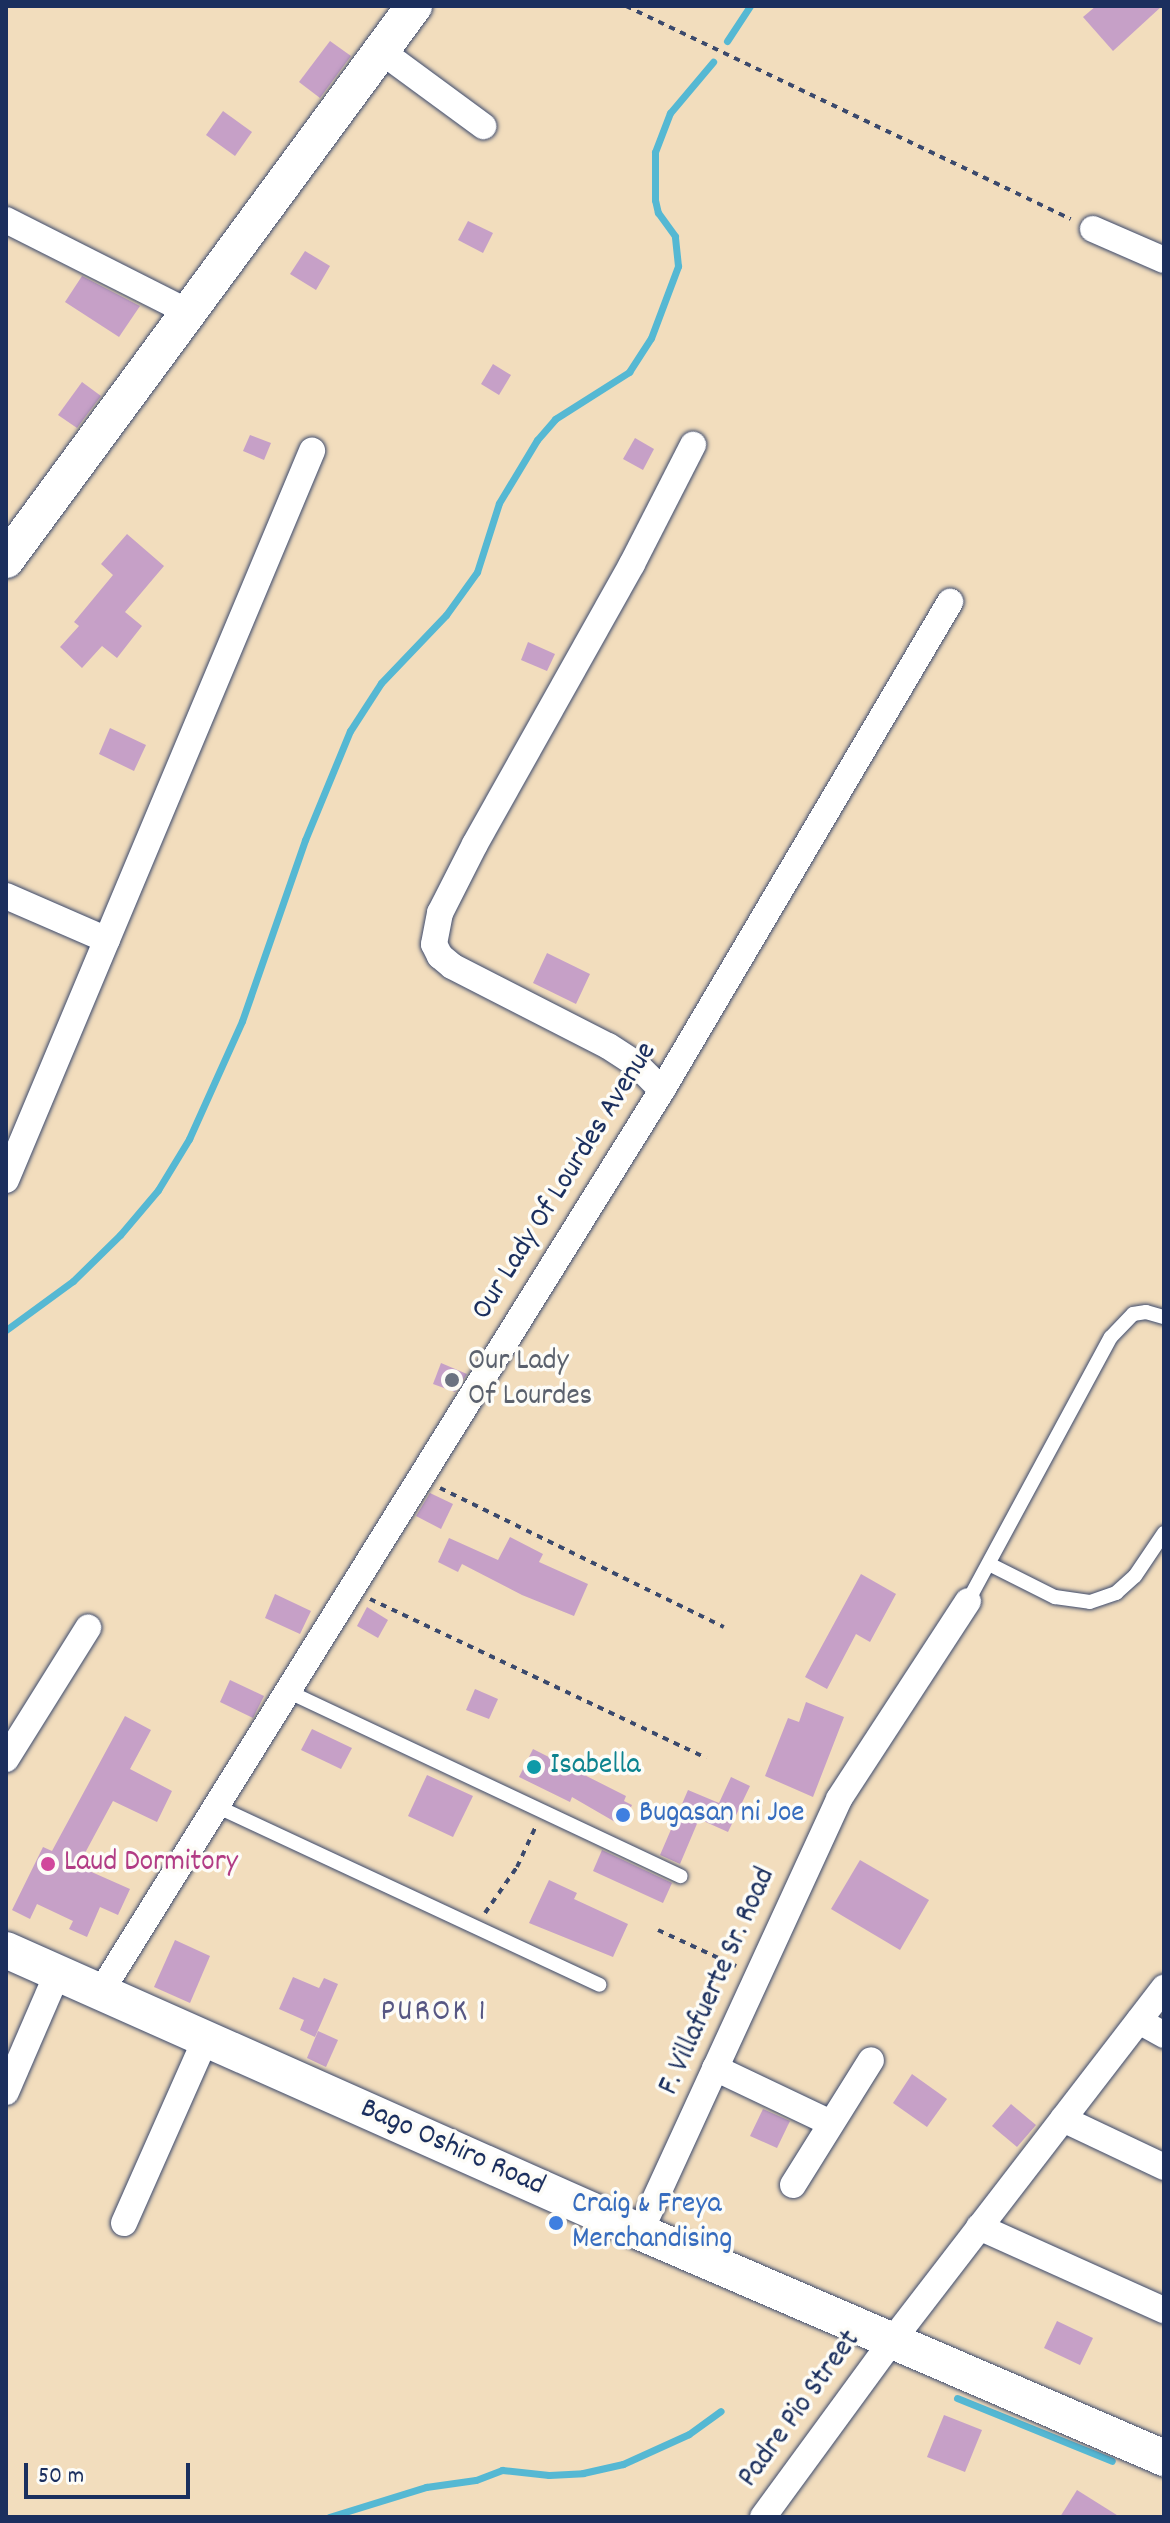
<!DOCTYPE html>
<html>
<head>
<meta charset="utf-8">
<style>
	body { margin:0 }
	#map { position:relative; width:1170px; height:2523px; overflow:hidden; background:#f2ddbd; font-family:Dekko,sans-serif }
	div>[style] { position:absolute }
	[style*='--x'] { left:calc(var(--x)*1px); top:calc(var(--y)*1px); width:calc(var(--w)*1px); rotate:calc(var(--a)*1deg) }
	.stream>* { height:7px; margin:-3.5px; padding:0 3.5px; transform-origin:3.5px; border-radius:3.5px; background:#55b8d3 }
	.building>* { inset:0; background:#c6a0c7 }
	.path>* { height:4px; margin-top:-2px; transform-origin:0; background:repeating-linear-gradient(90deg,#3b496c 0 6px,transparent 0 12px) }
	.roads { filter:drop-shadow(0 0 2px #3b496c) drop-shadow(0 0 2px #3b496c) }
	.lane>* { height:14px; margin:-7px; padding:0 7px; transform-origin:7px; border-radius:7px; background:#fff }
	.street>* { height:26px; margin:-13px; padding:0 13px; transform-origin:13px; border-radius:13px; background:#fff }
	.secondary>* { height:36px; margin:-18px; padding:0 18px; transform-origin:18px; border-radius:18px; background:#fff }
	.dots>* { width:22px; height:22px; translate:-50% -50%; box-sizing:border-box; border:4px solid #fdfcf7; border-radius:50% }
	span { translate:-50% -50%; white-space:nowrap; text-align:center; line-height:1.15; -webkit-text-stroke:7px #fdfcf7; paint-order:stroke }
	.street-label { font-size:30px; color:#1b2f5e }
	.worship-label { font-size:30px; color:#5b616d }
	.left { translate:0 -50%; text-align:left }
	.culture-label { font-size:30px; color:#0d838f }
	.shop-label { font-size:30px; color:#366cbe }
	.hotel-label { font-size:30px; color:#b23c85 }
	.neighbourhood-label { font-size:32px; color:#575783; letter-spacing:2px }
	.frame { position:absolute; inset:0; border:8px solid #1b2f5e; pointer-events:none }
	.scale { position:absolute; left:24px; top:2463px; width:166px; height:36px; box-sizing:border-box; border:4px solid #1b2f5e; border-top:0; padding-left:10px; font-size:24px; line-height:28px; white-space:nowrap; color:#1b2f5e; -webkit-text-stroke:6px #fdfcf7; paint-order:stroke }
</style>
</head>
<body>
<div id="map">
	<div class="stream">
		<div style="--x:727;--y:41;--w:42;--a:-56.7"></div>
		<div style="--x:6;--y:1330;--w:83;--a:-36.2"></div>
		<div style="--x:73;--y:1281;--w:66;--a:-44.4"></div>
		<div style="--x:120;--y:1235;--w:59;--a:-49.8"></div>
		<div style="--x:158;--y:1190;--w:60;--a:-58.7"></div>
		<div style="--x:189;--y:1139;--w:129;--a:-65.8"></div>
		<div style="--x:242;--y:1021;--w:192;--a:-70.8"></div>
		<div style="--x:305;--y:840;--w:118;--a:-67.6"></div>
		<div style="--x:350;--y:731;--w:57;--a:-57.1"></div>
		<div style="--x:381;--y:683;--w:94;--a:-46.3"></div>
		<div style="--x:446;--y:615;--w:53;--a:-54.2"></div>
		<div style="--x:477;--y:572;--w:72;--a:-72.3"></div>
		<div style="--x:499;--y:503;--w:74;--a:-58.9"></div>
		<div style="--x:537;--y:440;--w:28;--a:-49"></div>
		<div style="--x:555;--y:419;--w:88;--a:-32.4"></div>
		<div style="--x:629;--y:372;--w:40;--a:-57.1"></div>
		<div style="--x:651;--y:338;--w:77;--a:-69.4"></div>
		<div style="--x:678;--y:266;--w:30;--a:-96"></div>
		<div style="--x:675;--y:236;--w:29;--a:-126"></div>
		<div style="--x:658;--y:213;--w:13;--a:-103"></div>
		<div style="--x:655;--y:200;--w:48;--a:-90"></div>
		<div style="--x:655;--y:152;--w:42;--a:-69"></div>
		<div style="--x:670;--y:113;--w:67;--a:-49.9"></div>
		<div style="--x:957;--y:2398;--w:167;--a:22.1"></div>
		<div style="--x:329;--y:2517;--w:102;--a:-17.2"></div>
		<div style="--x:426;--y:2487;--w:50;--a:-8"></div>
		<div style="--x:476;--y:2480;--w:28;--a:-21"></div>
		<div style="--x:502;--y:2470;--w:47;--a:6.1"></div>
		<div style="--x:549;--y:2475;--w:34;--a:-3"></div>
		<div style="--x:583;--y:2473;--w:41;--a:-12.7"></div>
		<div style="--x:623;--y:2464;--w:72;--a:-24.4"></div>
		<div style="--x:689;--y:2434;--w:39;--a:-36"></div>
	</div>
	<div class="building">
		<div style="clip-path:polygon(1096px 6px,1162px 6px,1113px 51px,1083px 17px)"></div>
		<div style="clip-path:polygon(330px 41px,351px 56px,320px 98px,299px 82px)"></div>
		<div style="clip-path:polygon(223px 111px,252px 132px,235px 156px,206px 135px)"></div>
		<div style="clip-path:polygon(468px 221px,493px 233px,483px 253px,458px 240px)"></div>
		<div style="clip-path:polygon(305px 251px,330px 266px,316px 290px,290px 274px)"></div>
		<div style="clip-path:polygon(82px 276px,140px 306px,119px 337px,65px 302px)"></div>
		<div style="clip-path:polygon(493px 364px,511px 375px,499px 395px,481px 384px)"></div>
		<div style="clip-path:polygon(82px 382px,101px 396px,77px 428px,58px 415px)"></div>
		<div style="clip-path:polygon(250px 435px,271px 443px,264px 460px,243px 451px)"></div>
		<div style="clip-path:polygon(635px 438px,654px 449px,643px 470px,623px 459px)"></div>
		<div style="clip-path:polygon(127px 534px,164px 566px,125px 612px,142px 626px,117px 658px,102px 646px,82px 668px,60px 647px,79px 626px,74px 622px,113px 575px,101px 564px)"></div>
		<div style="clip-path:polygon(528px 642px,555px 654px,547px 671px,521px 660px)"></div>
		<div style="clip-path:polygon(110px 728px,146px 745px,134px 771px,99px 754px)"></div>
		<div style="clip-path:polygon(547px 953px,590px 974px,576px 1004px,533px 983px)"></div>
		<div style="clip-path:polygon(441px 1363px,467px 1374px,455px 1392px,433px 1384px)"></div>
		<div style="clip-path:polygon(430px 1493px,453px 1504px,441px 1529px,416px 1516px)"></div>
		<div style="clip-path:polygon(510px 1537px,543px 1554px,539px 1562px,588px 1584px,574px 1616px,522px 1595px,462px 1564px,458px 1572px,438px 1562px,449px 1538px,498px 1560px)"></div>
		<div style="clip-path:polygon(861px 1574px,896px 1594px,870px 1642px,856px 1634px,827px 1689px,805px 1677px)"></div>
		<div style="clip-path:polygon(275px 1594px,311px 1611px,300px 1634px,265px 1618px)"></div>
		<div style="clip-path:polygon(367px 1607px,388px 1620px,378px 1638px,357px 1626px)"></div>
		<div style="clip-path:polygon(230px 1680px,264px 1696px,253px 1718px,220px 1702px)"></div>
		<div style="clip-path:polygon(475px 1689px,498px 1699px,489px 1719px,466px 1710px)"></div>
		<div style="clip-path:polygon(806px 1702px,844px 1717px,813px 1797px,765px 1776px,788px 1718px,799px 1722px)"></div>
		<div style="clip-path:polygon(125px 1716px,151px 1730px,130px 1769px,172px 1791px,157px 1822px,113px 1801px,78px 1866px,130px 1889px,118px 1915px,100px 1907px,87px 1937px,69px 1929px,73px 1921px,37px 1904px,30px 1919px,12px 1910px,43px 1847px,52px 1851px)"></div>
		<div style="clip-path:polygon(312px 1729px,352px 1748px,341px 1769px,301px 1750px)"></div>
		<div style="clip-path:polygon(533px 1749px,626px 1796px,624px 1801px,632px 1805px,622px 1826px,572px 1797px,570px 1802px,519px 1777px)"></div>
		<div style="clip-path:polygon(427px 1775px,473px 1796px,453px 1837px,408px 1816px)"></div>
		<div style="clip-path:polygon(731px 1777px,750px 1786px,728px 1832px,699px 1819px,680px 1864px,660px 1855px,688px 1790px,719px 1803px)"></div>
		<div style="clip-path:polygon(602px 1850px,672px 1883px,663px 1903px,593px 1871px)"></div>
		<div style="clip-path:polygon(860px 1860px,929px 1900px,900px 1950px,831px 1909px)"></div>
		<div style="clip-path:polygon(549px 1880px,577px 1893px,574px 1899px,628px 1924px,613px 1957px,529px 1923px)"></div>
		<div style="clip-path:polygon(175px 1940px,210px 1956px,190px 2003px,154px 1987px)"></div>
		<div style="clip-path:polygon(293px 1977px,319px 1988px,324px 1978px,338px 1984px,315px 2037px,300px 2030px,304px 2020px,279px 2009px)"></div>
		<div style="clip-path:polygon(318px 2031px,338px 2040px,326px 2067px,307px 2058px)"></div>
		<div style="clip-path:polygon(912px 2074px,947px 2099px,927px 2127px,893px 2103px)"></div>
		<div style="clip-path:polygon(1011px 2104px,1036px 2125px,1017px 2147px,992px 2126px)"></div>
		<div style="clip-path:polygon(763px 2109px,790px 2121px,777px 2148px,750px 2136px)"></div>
		<div style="clip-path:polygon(1057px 2321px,1093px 2338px,1080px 2365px,1044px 2348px)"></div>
		<div style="clip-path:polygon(944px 2415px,982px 2430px,965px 2472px,927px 2457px)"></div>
		<div style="clip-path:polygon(1077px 2490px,1120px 2517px,1060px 2517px)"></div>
	</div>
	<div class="path">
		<div style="--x:626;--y:6;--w:493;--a:25.6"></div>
		<div style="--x:440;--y:1488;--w:316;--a:26.1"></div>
		<div style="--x:370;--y:1599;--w:372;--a:25.3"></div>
		<div style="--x:485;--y:1913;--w:56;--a:-55.2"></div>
		<div style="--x:517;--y:1867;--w:43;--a:-65.2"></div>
		<div style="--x:658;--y:1930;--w:86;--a:24.8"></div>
	</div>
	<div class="roads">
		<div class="lane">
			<div style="--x:989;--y:1564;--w:74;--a:26.6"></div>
			<div style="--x:1055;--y:1597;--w:35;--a:8"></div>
			<div style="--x:1090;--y:1602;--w:28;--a:-19"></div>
			<div style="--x:1116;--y:1593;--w:25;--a:-42"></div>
			<div style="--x:1135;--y:1576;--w:52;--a:-56"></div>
			<div style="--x:968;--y:1601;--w:300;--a:-61.6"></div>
			<div style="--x:1111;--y:1337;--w:32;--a:-46"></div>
			<div style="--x:1133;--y:1314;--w:13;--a:-9"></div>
			<div style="--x:1146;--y:1312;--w:19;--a:16"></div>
			<div style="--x:287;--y:1691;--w:435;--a:25.2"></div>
			<div style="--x:216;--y:1806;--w:423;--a:25"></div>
		</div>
		<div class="street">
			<div style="--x:381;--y:51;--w:127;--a:36.3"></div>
			<div style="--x:6;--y:220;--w:206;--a:26.8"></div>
			<div style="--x:1093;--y:229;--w:77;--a:23.6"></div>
			<div style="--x:6;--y:896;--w:110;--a:23.5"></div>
			<div style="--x:662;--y:1090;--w:37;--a:-135"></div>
			<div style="--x:636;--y:1064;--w:33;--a:-147"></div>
			<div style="--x:608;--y:1046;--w:175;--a:-152.9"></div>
			<div style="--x:452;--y:966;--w:16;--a:-140"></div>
			<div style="--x:440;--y:956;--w:13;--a:-117"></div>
			<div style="--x:434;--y:944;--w:32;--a:-79"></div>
			<div style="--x:440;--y:913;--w:77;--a:-63.1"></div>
			<div style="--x:475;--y:844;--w:321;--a:-60.7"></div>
			<div style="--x:632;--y:564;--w:134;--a:-62.9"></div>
			<div style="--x:6;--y:1180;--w:791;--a:-67.23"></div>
			<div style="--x:6;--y:1759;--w:155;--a:-58"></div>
			<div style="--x:100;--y:1993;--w:1064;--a:-58.1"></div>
			<div style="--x:662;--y:1090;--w:567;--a:-59.45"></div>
			<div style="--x:1139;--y:2021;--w:29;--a:29"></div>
			<div style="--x:715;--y:2068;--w:128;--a:25.4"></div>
			<div style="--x:6;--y:2092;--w:129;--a:-66.6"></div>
			<div style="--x:1063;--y:2119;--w:112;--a:25.4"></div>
			<div style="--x:793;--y:2185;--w:147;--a:-58"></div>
			<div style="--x:124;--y:2223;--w:200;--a:-66.1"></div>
			<div style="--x:979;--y:2227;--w:203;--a:24.2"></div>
			<div style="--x:640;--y:2232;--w:477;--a:-65.3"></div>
			<div style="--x:839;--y:1799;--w:236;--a:-56.9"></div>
			<div style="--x:763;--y:2517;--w:218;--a:-53.8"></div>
			<div style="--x:892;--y:2341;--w:446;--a:-52.4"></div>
		</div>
		<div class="secondary">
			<div style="--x:6;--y:560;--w:688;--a:-53.63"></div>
			<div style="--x:6;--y:1950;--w:694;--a:23.98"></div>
			<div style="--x:640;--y:2232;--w:571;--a:23.33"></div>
		</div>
	</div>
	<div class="dots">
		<div style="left:452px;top:1380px;background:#6b7280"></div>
		<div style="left:534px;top:1767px;background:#0f9aa8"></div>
		<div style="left:623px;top:1815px;background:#3f7fe0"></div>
		<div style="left:48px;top:1864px;background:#d1479c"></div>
		<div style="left:556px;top:2223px;background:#3f7fe0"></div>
	</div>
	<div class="street-label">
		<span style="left:566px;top:1182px;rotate:-58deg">Our Lady Of Lourdes Avenue</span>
		<span style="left:719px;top:1982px;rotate:-66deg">F. Villafuerte Sr. Road</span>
		<span style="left:452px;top:2149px;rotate:24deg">Bago Oshiro Road</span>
		<span style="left:801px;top:2410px;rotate:-54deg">Padre Pio Street</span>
	</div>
	<div class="worship-label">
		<span class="left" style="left:468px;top:1380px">Our Lady<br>Of Lourdes</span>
	</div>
	<div class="culture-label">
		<span class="left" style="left:550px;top:1767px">Isabella</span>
	</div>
	<div class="shop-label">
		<span class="left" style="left:639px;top:1815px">Bugasan ni Joe</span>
		<span class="left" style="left:572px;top:2223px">Craig &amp; Freya<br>Merchandising</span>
	</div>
	<div class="hotel-label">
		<span class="left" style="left:64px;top:1864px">Laud Dormitory</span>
	</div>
	<div class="neighbourhood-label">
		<span style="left:434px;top:2013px">PUROK 1</span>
	</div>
	<div class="frame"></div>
	<div class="scale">50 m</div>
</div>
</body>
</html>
